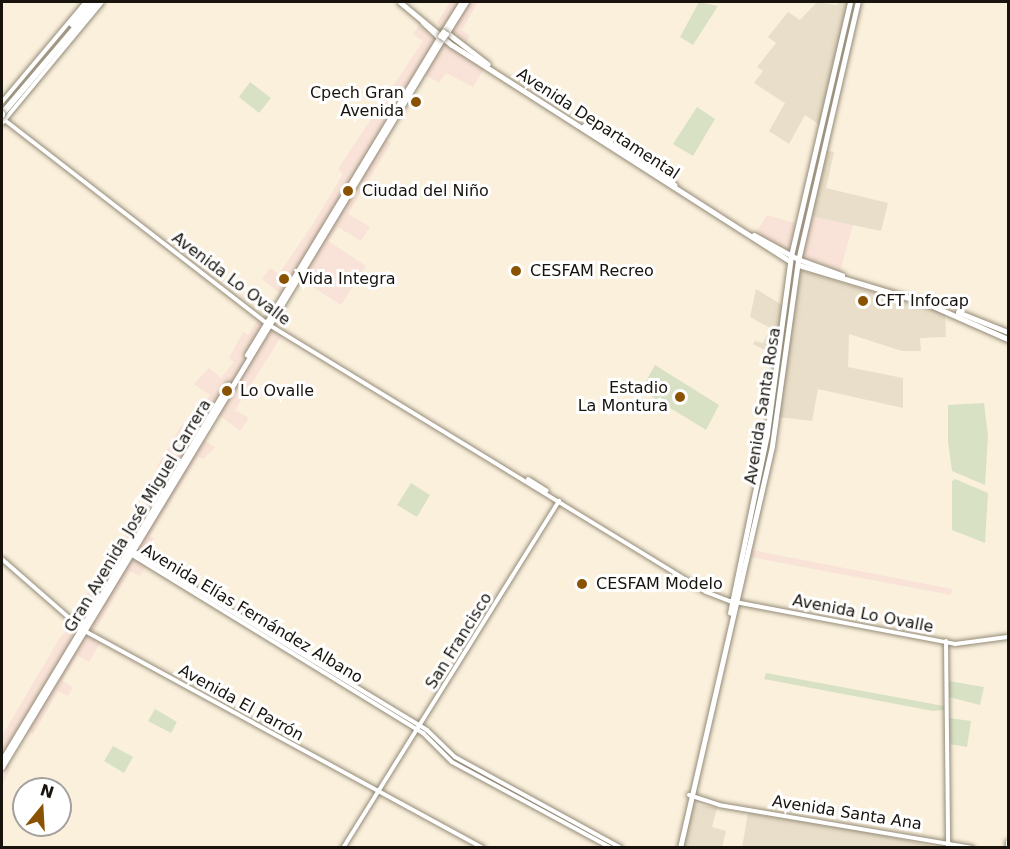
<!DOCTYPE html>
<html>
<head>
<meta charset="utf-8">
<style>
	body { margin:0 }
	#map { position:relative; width:1010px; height:849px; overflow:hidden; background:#faf0dc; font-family:"DejaVu Sans",sans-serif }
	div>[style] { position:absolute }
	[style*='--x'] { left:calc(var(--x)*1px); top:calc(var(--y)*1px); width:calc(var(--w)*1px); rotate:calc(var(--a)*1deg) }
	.commercial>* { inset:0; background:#f9e2d7 }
	.industrial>* { inset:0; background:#e8dec9 }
	.green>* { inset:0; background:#d9e1c4 }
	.roads { filter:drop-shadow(0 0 2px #938a77) drop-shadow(0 0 2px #938a77) }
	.secondary>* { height:4px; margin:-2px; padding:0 2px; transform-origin:2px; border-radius:2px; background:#fff }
	.primary>* { height:4.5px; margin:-2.25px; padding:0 2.25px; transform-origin:2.25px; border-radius:2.25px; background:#fff }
	.highway>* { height:6px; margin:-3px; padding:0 3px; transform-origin:3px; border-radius:3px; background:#fff }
	.bridges { filter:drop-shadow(0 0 2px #938a77) drop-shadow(0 0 2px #938a77) }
	.primary-bridge>* { height:4.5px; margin:-2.25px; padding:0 2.25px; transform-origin:2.25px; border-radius:2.25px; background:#fff }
	.highway-bridge>* { height:6px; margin:-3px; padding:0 3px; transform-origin:3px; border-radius:3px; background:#fff }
	.dots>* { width:16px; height:16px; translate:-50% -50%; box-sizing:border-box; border:3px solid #fff; border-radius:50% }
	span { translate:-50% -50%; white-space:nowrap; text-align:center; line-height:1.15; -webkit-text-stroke:6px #fff; paint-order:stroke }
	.poi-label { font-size:16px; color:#18140d }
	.right { translate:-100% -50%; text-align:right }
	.left { translate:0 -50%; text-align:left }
	.street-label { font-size:16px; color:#18140d }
	.frame { position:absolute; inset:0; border:3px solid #18140d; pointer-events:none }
	.north { position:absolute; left:12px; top:777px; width:60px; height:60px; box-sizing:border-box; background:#fff; border:2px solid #a3a19e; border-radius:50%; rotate:18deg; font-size:16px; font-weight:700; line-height:24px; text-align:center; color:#18140d }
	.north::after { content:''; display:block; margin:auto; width:21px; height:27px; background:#8a5304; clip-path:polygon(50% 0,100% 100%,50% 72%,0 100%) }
</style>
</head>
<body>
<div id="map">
	<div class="commercial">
		<div style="clip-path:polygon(450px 2px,478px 2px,462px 30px,470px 36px,460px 54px,484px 69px,473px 87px,446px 73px,439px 83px,417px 70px,378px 135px,391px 143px,348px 214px,370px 227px,361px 241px,338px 227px,328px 241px,366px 266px,341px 305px,300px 279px,341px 210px,281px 294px,262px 279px,270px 268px,279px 274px,313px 224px,343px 174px,338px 169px,423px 41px,413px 34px,419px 26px,436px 39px,443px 28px,437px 23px)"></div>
		<div style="clip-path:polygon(767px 215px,807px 227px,810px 216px,853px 225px,840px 271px,791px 254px,756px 233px)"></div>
		<div style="clip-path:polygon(258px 320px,282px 335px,235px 410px,249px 418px,240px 431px,218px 414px,202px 439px,215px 447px,203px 459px,198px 456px,150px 536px,156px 540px,151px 549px,155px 552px,140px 576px,130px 571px,91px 637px,100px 643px,89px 662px,77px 655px,62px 681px,73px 687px,68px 696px,58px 691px,33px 734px,26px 730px,6px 764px,11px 767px,2px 785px,2px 736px,61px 636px,66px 631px,73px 635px,75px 632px,67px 625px,154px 490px,151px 488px,160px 470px,157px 467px,181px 426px,193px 419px,210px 395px,194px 384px,209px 368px,221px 378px,234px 362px,229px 358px,243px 332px,248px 335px)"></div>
		<div style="clip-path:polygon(752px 550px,952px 589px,951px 595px,756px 558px,750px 556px)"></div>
	</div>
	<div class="industrial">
		<div style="clip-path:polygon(817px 2px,836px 5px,839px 2px,849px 2px,820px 125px,805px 115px,789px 144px,769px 131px,785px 103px,754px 83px,763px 71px,757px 67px,776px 43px,768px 37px,788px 12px,800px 20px)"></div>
		<div style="clip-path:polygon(825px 150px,834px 152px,826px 188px,888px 203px,881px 231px,810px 216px)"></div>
		<div style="clip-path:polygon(803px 271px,945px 313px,946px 337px,920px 338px,921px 351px,902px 351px,849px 334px,848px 367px,903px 378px,903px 408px,818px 389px,812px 421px,778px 417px,798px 274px)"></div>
		<div style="clip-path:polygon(756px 289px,782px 305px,776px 356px,753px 344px,755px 341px,763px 343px,770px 328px,750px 317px)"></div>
		<div style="clip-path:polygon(693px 804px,717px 808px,712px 827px,726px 831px,722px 847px,682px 848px)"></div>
		<div style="clip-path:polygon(748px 813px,852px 829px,943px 848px,742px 848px)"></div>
	</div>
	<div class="green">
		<div style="clip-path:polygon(699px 2px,718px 6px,693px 45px,680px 37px)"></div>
		<div style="clip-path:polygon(250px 82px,271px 98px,259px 113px,239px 97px)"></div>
		<div style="clip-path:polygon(697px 107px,715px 119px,693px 156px,673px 144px)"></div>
		<div style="clip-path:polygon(655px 365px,719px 405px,706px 430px,641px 390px)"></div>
		<div style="clip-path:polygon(984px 403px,988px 436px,985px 485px,952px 471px,948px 442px,948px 405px)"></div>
		<div style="clip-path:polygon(955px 479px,988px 493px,985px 543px,952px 530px,952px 481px)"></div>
		<div style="clip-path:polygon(411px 483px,430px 495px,417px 517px,397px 505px)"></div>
		<div style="clip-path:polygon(766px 673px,944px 706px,944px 710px,933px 711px,764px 679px)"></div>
		<div style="clip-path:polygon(949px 681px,984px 687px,980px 705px,949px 697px)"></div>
		<div style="clip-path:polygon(155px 709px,177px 722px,171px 733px,148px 721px)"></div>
		<div style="clip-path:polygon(949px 718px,971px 721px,967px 747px,950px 744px)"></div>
		<div style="clip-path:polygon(113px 746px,133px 757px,124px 773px,104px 761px)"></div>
	</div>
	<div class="roads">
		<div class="secondary">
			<div style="--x:2;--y:102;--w:131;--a:-50"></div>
			<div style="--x:2;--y:118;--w:334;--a:37.8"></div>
			<div style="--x:266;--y:323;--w:516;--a:31.44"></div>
			<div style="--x:706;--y:592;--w:26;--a:21"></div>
			<div style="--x:730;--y:601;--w:229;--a:10.8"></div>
			<div style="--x:955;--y:644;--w:53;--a:-7.5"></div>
			<div style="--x:2;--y:123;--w:157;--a:-50.4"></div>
			<div style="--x:528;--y:479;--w:22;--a:32"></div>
			<div style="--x:131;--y:550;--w:346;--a:31.3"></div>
			<div style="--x:427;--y:730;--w:39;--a:44"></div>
			<div style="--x:455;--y:757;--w:189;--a:28.7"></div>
			<div style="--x:129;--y:553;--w:345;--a:31.5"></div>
			<div style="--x:423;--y:733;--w:41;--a:45"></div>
			<div style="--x:452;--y:762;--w:181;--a:28.4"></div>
			<div style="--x:2;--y:559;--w:108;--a:41.2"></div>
			<div style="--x:83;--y:630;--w:456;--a:28.6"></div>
			<div style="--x:946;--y:641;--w:207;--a:89.4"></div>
			<div style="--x:689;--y:795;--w:32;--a:18"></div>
			<div style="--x:719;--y:805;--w:257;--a:9.6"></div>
			<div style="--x:343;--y:848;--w:409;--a:-58.1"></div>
			<div style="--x:1008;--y:848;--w:6;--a:-90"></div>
		</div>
		<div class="primary">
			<div style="--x:400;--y:2;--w:67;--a:39.6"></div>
			<div style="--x:452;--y:45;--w:399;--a:32.6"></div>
			<div style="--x:423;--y:22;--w:25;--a:43"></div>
			<div style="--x:445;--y:31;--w:54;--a:37.5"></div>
			<div style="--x:443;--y:32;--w:36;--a:-58"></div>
			<div style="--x:446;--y:34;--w:38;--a:-58"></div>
			<div style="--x:584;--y:126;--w:108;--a:33"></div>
			<div style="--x:754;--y:235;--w:50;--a:28.6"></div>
			<div style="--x:798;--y:259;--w:47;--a:20"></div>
			<div style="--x:799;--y:265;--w:133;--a:16.7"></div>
			<div style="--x:926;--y:303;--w:90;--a:23.7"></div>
			<div style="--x:958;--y:312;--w:54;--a:21.8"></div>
			<div style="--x:247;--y:355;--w:373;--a:-58.8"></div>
			<div style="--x:730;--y:613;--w:183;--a:-78.3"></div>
			<div style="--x:767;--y:434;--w:180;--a:-82.3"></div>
			<div style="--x:791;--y:256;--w:261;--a:-76.9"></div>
			<div style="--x:2;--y:760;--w:438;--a:-58.9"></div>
			<div style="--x:2;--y:767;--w:852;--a:-58.83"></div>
			<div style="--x:680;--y:848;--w:412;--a:-77.1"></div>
			<div style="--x:772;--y:446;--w:187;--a:-82"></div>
			<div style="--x:798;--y:261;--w:266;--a:-77"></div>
		</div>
		<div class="highway">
			<div style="--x:72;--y:24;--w:29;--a:-49"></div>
			<div style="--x:2;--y:114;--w:147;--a:-49.7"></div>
		</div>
	</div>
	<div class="bridges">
		<div class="primary-bridge">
			<div style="--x:440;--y:36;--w:5;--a:-53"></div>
			<div style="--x:443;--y:38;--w:5;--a:-53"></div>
		</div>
		<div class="highway-bridge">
			<div style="--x:2;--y:115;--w:1;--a:-90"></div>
		</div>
	</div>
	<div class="dots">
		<div style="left:416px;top:102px;background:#8a5304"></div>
		<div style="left:348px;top:191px;background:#8a5304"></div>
		<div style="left:516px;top:271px;background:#8a5304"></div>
		<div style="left:284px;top:279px;background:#8a5304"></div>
		<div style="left:863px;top:301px;background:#8a5304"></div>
		<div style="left:227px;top:391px;background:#8a5304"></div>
		<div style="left:680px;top:397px;background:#8a5304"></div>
		<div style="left:582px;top:584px;background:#8a5304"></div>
	</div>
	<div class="poi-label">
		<span class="right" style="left:404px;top:102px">Cpech Gran<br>Avenida</span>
		<span class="left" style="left:362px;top:191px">Ciudad del Niño</span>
		<span class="left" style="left:530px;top:271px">CESFAM Recreo</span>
		<span class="left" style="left:298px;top:279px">Vida Integra</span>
		<span class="left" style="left:875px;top:301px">CFT Infocap</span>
		<span class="right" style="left:668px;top:397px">Estadio<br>La Montura</span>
		<span class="left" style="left:240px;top:391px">Lo Ovalle</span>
		<span class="left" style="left:596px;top:584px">CESFAM Modelo</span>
	</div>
	<div class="street-label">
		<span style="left:598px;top:124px;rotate:33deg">Avenida Departamental</span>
		<span style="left:231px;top:279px;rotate:37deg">Avenida Lo Ovalle</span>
		<span style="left:763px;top:406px;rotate:-81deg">Avenida Santa Rosa</span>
		<span style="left:138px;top:516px;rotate:-59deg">Gran Avenida José Miguel Carrera</span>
		<span style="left:252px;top:614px;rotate:31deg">Avenida Elías Fernández Albano</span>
		<span style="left:863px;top:614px;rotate:11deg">Avenida Lo Ovalle</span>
		<span style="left:459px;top:641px;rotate:-58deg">San Francisco</span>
		<span style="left:241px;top:703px;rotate:29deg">Avenida El Parrón</span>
		<span style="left:847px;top:813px;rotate:9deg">Avenida Santa Ana</span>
	</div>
	<div class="frame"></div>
	<div class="north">N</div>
</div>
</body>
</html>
